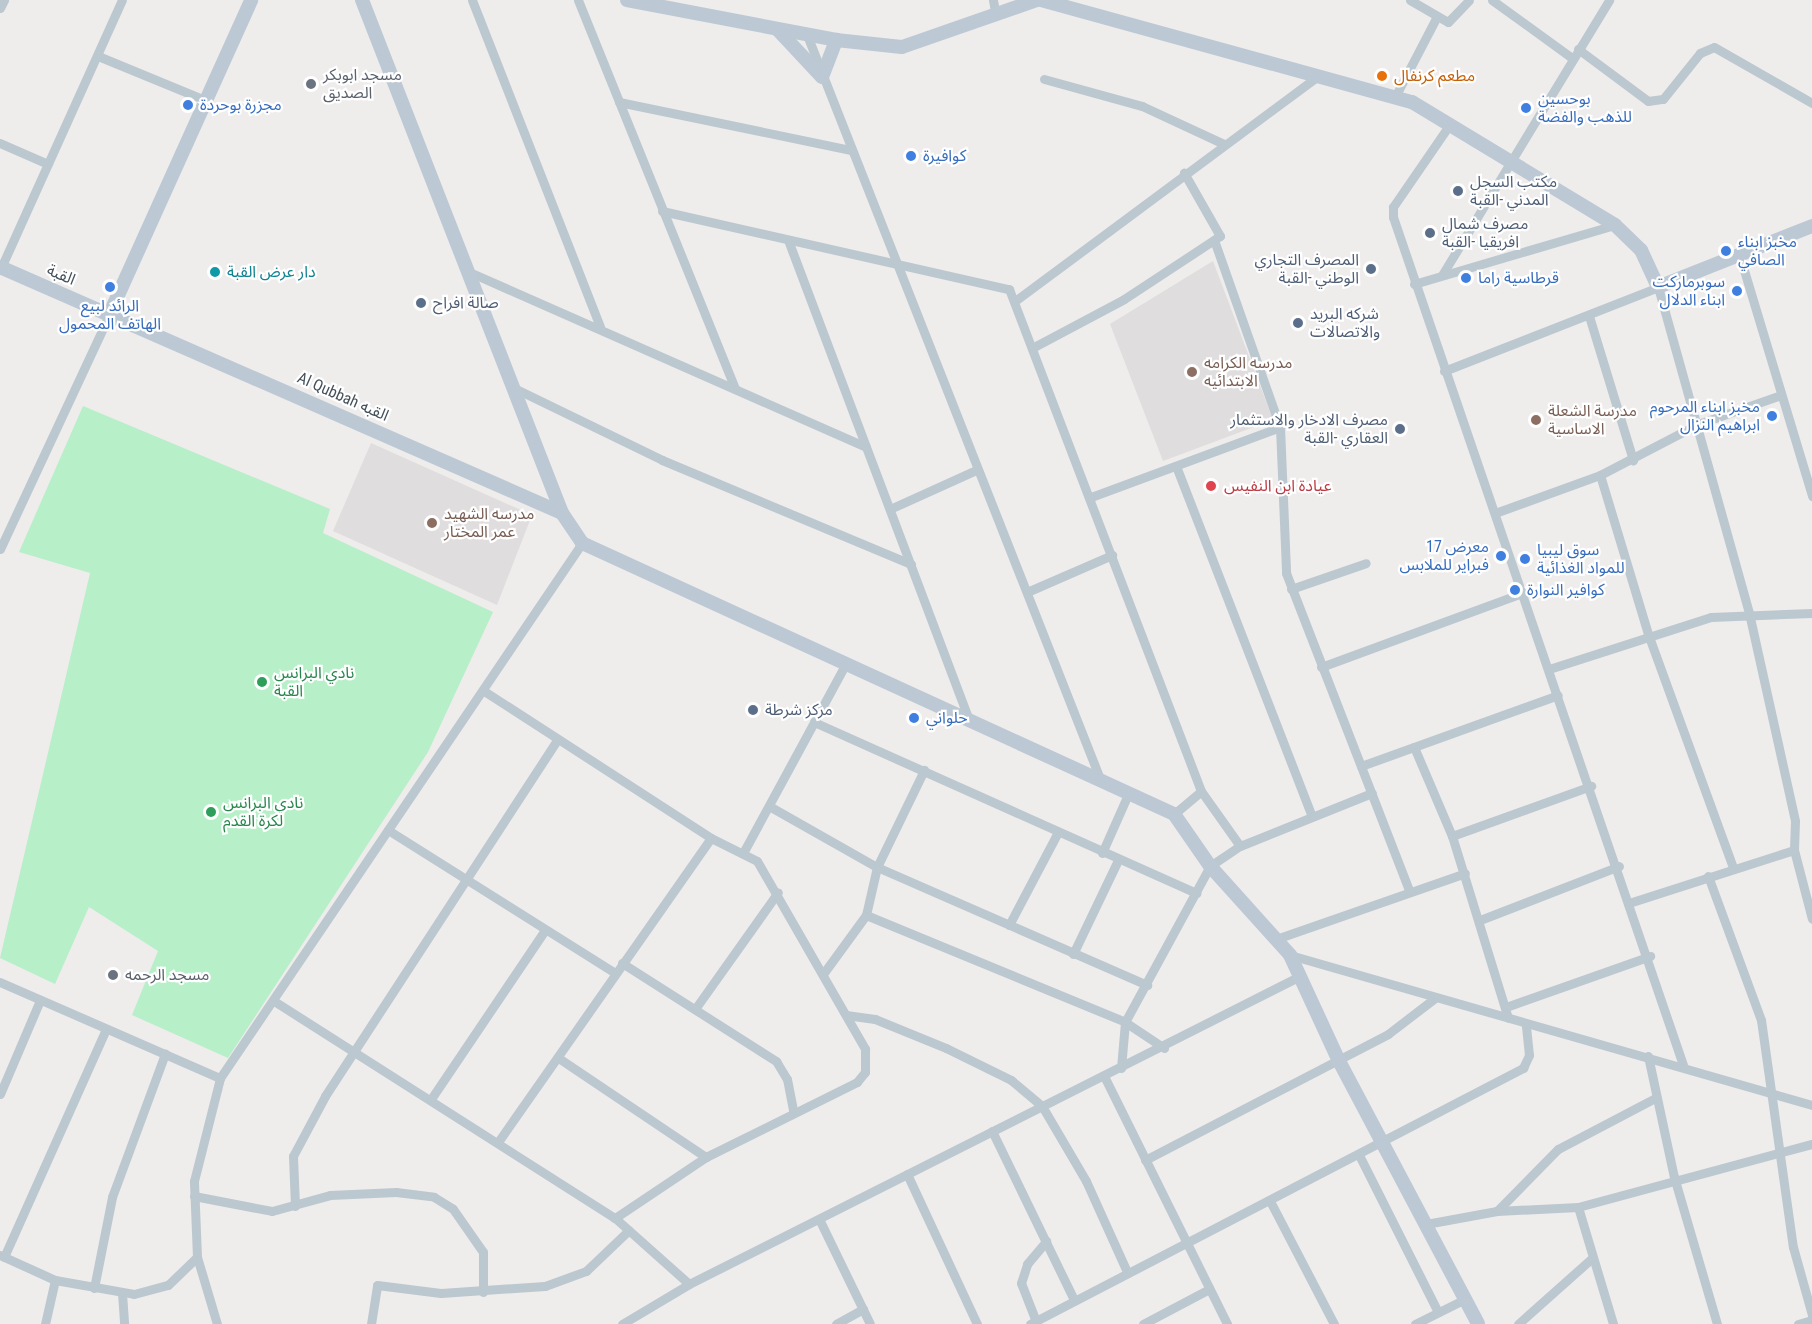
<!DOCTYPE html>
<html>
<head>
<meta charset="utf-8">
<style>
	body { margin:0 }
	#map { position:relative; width:1812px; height:1324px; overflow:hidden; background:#efecec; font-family:"Roboto Condensed","Noto Sans Arabic",sans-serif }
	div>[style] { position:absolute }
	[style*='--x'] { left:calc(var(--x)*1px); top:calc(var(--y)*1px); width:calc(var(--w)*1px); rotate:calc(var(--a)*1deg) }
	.education>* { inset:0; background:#e0ddde }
	.green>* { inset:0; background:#b7efc9 }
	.street>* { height:9px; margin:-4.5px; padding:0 4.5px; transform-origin:4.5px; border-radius:4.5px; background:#bcc8cf }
	.secondary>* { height:14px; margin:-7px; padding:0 7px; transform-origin:7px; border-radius:7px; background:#bcc9d4 }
	.dots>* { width:16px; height:16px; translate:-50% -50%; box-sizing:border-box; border:3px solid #fff; border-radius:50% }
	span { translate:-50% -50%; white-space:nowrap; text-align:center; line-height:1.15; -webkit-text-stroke:4.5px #fff; paint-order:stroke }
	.worship-label { font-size:16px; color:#5b616d }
	.left { translate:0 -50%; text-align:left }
	.food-label { font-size:16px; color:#c56008 }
	.shop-label { font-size:16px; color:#366cbe }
	.right { translate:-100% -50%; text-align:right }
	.service-label { font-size:16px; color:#4e5e75 }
	.culture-label { font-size:16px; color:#0d838f }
	.street-label { font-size:16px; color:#44515a }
	.education-label { font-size:16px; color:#785e54 }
	.health-label { font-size:16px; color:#be3a42 }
	.leisure-label { font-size:16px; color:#27864d }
</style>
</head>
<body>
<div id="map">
	<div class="education">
		<div style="clip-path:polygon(1213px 261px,1273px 420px,1163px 461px,1110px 324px)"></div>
		<div style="clip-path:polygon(371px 443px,532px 515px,497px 605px,333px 531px)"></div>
	</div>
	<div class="green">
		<div style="clip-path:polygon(83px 406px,330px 509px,323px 533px,493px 612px,428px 752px,228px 1058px,132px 1015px,158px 951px,89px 907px,55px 984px,0 958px,90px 573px,19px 552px)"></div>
	</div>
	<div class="street">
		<div style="--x:472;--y:0;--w:351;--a:68.6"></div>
		<div style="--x:578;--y:0;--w:419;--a:68"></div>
		<div style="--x:993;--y:0;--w:11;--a:80"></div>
		<div style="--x:1410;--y:0;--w:44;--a:30.1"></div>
		<div style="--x:1448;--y:22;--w:30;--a:-46"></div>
		<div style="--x:1492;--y:0;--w:99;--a:35.9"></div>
		<div style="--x:0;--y:8;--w:9;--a:-63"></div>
		<div style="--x:807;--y:35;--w:800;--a:68.5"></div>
		<div style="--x:1578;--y:49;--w:87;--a:36.6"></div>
		<div style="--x:1648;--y:101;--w:15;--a:-8"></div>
		<div style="--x:1663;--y:99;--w:59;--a:-51.2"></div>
		<div style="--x:1700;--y:53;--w:15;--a:-23"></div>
		<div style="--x:1714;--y:47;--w:113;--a:29.7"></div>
		<div style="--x:98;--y:56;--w:116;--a:22.4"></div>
		<div style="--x:1044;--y:79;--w:102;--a:15.4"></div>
		<div style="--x:1142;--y:106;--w:90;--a:24.9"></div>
		<div style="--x:1396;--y:95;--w:87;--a:-62.5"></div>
		<div style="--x:619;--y:102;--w:237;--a:11.7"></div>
		<div style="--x:1450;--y:124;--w:101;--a:124.5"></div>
		<div style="--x:1393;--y:207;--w:10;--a:90"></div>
		<div style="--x:1393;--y:217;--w:896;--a:71.12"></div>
		<div style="--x:0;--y:143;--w:52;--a:23.6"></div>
		<div style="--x:662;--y:211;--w:356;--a:12.7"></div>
		<div style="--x:1009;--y:289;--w:537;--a:69.07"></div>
		<div style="--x:1201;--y:791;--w:67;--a:54.7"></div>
		<div style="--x:788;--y:240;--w:513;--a:69.34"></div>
		<div style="--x:1214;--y:240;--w:198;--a:70.6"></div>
		<div style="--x:1280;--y:427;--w:146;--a:87.6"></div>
		<div style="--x:1286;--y:573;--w:342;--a:68.8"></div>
		<div style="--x:1740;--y:257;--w:250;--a:73.2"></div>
		<div style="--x:0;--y:270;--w:296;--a:-65.7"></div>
		<div style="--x:467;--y:271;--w:436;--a:23.8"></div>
		<div style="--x:1442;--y:275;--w:322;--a:-58.7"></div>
		<div style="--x:1414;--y:284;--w:209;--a:-16.4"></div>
		<div style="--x:1015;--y:301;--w:379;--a:-36.6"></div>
		<div style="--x:1589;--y:316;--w:151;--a:73"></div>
		<div style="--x:1032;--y:348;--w:104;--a:-28"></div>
		<div style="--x:1124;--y:299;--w:115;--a:-33.3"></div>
		<div style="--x:1220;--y:236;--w:73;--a:-119.7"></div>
		<div style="--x:1444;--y:371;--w:230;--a:-21.4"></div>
		<div style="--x:1658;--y:287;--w:338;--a:74.4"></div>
		<div style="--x:1749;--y:613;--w:213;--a:77.5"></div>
		<div style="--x:1795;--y:821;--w:29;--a:92"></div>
		<div style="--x:1794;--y:850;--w:71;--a:75.4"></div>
		<div style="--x:514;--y:388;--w:165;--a:25.9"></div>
		<div style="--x:662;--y:460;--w:270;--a:22.7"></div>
		<div style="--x:1176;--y:466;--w:376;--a:68.8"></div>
		<div style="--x:1600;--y:475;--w:166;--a:73.2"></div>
		<div style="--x:1648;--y:634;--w:248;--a:70"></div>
		<div style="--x:1091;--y:497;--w:202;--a:-20.3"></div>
		<div style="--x:892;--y:508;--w:92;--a:-24.3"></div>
		<div style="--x:1495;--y:513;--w:112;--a:-19.9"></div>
		<div style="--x:1600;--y:475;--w:110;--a:-27.5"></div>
		<div style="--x:1698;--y:424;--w:85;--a:-19.3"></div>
		<div style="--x:0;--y:549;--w:260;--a:-65"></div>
		<div style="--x:1291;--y:589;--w:79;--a:-19.1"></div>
		<div style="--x:1027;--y:592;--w:93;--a:-23.5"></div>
		<div style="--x:1321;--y:667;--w:214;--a:-20.2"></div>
		<div style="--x:1549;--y:669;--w:170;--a:-17.8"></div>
		<div style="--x:1711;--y:617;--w:101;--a:-2.3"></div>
		<div style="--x:484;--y:691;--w:270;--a:32.9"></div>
		<div style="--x:711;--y:838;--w:51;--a:26.6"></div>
		<div style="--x:757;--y:861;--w:217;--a:60.1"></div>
		<div style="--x:865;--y:1049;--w:23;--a:90"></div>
		<div style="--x:865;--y:1072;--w:13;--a:129"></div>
		<div style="--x:857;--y:1082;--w:169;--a:153.6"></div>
		<div style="--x:706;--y:1157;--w:110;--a:146.2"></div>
		<div style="--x:814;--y:722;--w:419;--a:24.1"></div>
		<div style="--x:1414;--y:747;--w:97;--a:66.9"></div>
		<div style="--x:1452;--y:836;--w:190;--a:72.9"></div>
		<div style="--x:1361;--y:766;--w:209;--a:-19.8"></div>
		<div style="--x:769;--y:806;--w:124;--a:29.5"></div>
		<div style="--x:877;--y:867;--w:295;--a:23.6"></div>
		<div style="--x:1174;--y:814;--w:35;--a:-40"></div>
		<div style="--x:388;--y:830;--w:268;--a:32.2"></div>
		<div style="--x:1452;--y:836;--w:148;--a:-19.8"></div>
		<div style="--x:743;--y:853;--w:214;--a:-61.5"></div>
		<div style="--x:1102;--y:853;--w:67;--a:-66.1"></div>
		<div style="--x:1708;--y:876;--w:153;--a:69.8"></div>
		<div style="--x:1761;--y:1020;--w:229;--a:82"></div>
		<div style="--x:1793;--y:1247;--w:71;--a:74.4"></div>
		<div style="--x:1632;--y:902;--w:170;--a:-17.8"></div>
		<div style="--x:866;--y:915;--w:280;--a:22.4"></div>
		<div style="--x:1125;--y:1022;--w:47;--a:33.7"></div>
		<div style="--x:1480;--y:920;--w:149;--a:-21.2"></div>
		<div style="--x:1009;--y:925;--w:103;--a:-62.2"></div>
		<div style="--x:1276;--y:939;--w:200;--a:-19.2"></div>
		<div style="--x:1073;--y:954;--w:104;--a:-64.4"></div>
		<div style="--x:1290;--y:955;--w:543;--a:16.03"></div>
		<div style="--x:622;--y:963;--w:183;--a:32.5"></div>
		<div style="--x:776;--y:1061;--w:21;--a:59"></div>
		<div style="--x:787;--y:1079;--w:33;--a:79"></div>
		<div style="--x:823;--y:974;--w:73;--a:-53.9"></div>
		<div style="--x:866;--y:915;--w:49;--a:-77.1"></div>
		<div style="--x:877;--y:867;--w:108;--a:-64.1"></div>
		<div style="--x:0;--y:982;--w:240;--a:23.6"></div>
		<div style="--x:220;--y:1078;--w:646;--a:-55.92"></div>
		<div style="--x:274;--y:1001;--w:404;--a:32.5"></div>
		<div style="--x:615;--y:1218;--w:99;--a:41.7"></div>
		<div style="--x:689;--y:1284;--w:684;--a:-26.75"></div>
		<div style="--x:1506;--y:1007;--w:153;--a:-19.5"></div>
		<div style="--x:695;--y:1009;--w:143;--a:-54.6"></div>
		<div style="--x:846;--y:1015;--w:29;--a:8"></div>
		<div style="--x:875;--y:1019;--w:77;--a:22.2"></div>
		<div style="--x:946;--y:1048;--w:72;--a:26.2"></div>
		<div style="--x:1011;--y:1080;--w:40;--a:40"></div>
		<div style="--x:1042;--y:1106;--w:87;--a:59.6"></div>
		<div style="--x:1086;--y:1181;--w:100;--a:65.7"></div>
		<div style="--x:1648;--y:1056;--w:124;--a:77.9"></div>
		<div style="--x:1674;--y:1177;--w:153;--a:73.7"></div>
		<div style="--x:560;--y:1059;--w:176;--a:33.9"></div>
		<div style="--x:1121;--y:1068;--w:46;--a:-85"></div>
		<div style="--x:1125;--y:1022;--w:178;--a:-61.4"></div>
		<div style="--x:1210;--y:866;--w:36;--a:-34"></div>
		<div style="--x:1240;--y:846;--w:142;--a:-21.9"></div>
		<div style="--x:1104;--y:1076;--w:277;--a:63.6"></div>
		<div style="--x:0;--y:1094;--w:102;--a:-66.9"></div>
		<div style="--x:431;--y:1099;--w:204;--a:-56"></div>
		<div style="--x:992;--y:1131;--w:186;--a:64.1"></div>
		<div style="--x:498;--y:1142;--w:371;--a:-55"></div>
		<div style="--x:1359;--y:1155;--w:176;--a:63.3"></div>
		<div style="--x:1145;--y:1160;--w:274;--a:-27.4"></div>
		<div style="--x:1388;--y:1034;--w:59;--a:-37.5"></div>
		<div style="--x:907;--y:1174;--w:166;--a:65"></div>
		<div style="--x:194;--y:1196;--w:79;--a:10.9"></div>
		<div style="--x:272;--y:1211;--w:60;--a:-15.4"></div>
		<div style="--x:330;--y:1195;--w:66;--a:-2.6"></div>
		<div style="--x:396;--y:1192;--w:38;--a:7"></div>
		<div style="--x:434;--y:1197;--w:22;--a:32"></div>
		<div style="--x:453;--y:1209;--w:52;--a:55.1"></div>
		<div style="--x:483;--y:1252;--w:40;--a:90"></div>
		<div style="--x:1270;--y:1201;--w:139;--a:62.5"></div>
		<div style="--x:295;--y:1206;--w:50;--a:-92.3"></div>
		<div style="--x:293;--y:1156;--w:68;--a:-61.9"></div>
		<div style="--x:325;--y:1096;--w:425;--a:-56.9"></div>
		<div style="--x:1578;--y:1207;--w:122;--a:73.3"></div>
		<div style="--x:1497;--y:1211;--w:87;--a:-45.5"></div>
		<div style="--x:1558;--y:1149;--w:110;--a:-27.7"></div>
		<div style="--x:820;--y:1221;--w:114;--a:64.1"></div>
		<div style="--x:1426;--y:1224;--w:72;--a:-10.4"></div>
		<div style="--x:1497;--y:1211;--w:81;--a:-2.8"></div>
		<div style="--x:1578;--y:1207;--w:242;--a:-15.1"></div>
		<div style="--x:0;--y:1255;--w:60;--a:24.4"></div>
		<div style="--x:55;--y:1280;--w:80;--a:10"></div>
		<div style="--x:134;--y:1294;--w:35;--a:-15"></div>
		<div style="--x:168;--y:1285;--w:40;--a:-44"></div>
		<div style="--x:4;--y:1257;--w:250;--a:-65.9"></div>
		<div style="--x:94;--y:1288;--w:93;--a:-78.8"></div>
		<div style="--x:112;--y:1197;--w:153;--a:-69.7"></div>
		<div style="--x:122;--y:1293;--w:31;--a:86"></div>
		<div style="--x:45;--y:1324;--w:45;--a:-77.2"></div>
		<div style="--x:217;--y:1324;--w:70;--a:-106.6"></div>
		<div style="--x:197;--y:1257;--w:76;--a:-92.3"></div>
		<div style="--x:194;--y:1181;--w:106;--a:-75.8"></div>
		<div style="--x:371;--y:1324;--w:39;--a:-81"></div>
		<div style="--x:377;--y:1285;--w:64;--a:7.1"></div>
		<div style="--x:441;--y:1293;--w:104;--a:-3.9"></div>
		<div style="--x:545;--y:1286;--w:44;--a:-20.1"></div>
		<div style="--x:586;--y:1271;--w:59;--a:-43.6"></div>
		<div style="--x:622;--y:1324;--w:78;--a:-30.8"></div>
		<div style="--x:836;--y:1324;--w:31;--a:-29"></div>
		<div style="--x:1030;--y:1324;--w:556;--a:-27.44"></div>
		<div style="--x:1523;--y:1068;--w:14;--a:-65"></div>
		<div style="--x:1529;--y:1055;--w:31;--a:-96"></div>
		<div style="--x:1037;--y:1324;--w:44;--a:-111.3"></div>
		<div style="--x:1021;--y:1283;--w:20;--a:-72"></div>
		<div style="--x:1027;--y:1264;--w:30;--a:-50"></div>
		<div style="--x:1143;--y:1324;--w:75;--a:-27.9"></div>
		<div style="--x:1415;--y:1324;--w:56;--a:-26.6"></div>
		<div style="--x:1518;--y:1324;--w:98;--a:-41.7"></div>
		<div style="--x:1798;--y:1324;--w:15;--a:-16"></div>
	</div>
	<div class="secondary">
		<div style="--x:362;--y:0;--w:551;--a:68.7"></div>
		<div style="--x:562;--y:513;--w:36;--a:56"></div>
		<div style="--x:582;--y:543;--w:651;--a:24.6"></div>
		<div style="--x:1174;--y:814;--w:63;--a:55.3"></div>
		<div style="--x:1210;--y:866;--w:120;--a:48"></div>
		<div style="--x:1290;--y:955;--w:117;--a:65.2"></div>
		<div style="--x:1339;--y:1061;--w:297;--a:62.1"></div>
		<div style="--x:627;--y:0;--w:213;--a:10.8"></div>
		<div style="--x:836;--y:40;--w:66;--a:6.1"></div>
		<div style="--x:902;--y:47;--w:143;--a:-19.2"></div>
		<div style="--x:1041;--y:0;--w:385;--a:15.4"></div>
		<div style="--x:1412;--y:102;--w:237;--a:31.2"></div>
		<div style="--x:1615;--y:225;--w:36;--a:44"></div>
		<div style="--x:1641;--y:250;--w:41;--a:65.3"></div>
		<div style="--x:1658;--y:287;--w:166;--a:-21.6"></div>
		<div style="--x:778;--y:30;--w:64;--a:46.9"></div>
		<div style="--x:822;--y:77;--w:40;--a:-69"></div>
		<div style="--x:0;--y:267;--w:613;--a:23.64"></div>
		<div style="--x:110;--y:313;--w:343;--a:-65.7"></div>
	</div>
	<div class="dots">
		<div style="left:1382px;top:76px;background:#e8710a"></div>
		<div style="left:311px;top:84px;background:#6b7280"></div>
		<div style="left:188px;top:105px;background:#3f7fe0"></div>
		<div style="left:1526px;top:108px;background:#3f7fe0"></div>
		<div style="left:911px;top:156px;background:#3f7fe0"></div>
		<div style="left:1458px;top:191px;background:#5c6f8a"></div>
		<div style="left:1430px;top:233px;background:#5c6f8a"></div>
		<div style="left:1726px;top:251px;background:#3f7fe0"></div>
		<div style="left:1371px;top:269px;background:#5c6f8a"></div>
		<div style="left:215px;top:272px;background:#0f9aa8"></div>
		<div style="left:1466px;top:278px;background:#3f7fe0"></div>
		<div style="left:110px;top:287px;background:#3f7fe0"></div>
		<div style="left:1737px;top:291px;background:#3f7fe0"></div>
		<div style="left:421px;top:303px;background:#5c6f8a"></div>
		<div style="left:1298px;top:323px;background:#5c6f8a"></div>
		<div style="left:1192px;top:372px;background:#8d6e63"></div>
		<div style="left:1772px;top:416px;background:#3f7fe0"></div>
		<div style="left:1536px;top:420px;background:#8d6e63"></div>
		<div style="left:1400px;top:429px;background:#5c6f8a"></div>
		<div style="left:1211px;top:486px;background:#e0444e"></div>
		<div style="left:432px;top:523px;background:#8d6e63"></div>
		<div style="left:1501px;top:556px;background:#3f7fe0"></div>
		<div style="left:1525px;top:559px;background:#3f7fe0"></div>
		<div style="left:1515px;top:590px;background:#3f7fe0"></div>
		<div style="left:262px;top:682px;background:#2e9e5b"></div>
		<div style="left:753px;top:710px;background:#5c6f8a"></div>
		<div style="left:914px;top:718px;background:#3f7fe0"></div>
		<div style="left:211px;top:812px;background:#2e9e5b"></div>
		<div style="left:113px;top:975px;background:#6b7280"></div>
	</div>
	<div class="worship-label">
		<span class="left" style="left:323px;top:84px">مسجد ابوبكر<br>الصديق</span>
		<span class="left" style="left:125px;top:975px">مسجد الرحمه</span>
	</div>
	<div class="food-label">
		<span class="left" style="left:1394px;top:76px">مطعم كرنفال</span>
	</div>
	<div class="shop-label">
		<span class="left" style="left:1538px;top:108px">بوحسين<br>للذهب والفضة</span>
		<span class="left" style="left:200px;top:105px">مجزرة بوحردة</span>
		<span class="left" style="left:923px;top:156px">كوافيرة</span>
		<span class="left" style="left:1738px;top:251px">مخبز ابناء<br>الصافي</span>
		<span class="left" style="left:1478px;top:278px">قرطاسية راما</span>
		<span class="right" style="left:1725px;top:291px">سوبرماركت<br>ابناء الدلال</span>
		<span style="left:110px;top:315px">الرائد لبيع<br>الهاتف المحمول</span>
		<span class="right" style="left:1760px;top:416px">مخبز ابناء المرحوم<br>ابراهيم النزال</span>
		<span class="right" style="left:1489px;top:556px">معرض 17<br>فبراير للملابس</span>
		<span class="left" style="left:1537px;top:559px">سوق ليبيا<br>للمواد الغذائية</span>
		<span class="left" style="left:1527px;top:590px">كوافير النوارة</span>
		<span class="left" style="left:926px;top:718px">حلواني</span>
	</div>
	<div class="service-label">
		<span class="left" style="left:1470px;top:191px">مكتب السجل<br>المدني -القبة</span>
		<span class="left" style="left:1442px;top:233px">مصرف شمال<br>افريقيا -القبة</span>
		<span class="right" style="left:1359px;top:269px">المصرف التجاري<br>الوطني -القبة</span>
		<span class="left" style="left:433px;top:303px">صالة افراح</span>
		<span class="left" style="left:1310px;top:323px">شركه البريد<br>والاتصالات</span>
		<span class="right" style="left:1388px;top:429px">مصرف الادخار والاستثمار<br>العقاري -القبة</span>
		<span class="left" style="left:765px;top:710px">مركز شرطة</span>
	</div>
	<div class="culture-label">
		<span class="left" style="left:227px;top:272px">دار عرض القبة</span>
	</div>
	<div class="street-label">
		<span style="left:61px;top:275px;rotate:23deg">القبة</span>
		<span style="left:343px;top:397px;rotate:24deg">Al Qubbah القبه</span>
	</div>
	<div class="education-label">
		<span class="left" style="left:1204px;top:372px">مدرسه الكرامه<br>الابتدائيه</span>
		<span class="left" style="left:1548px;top:420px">مدرسة الشعلة<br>الاساسية</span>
		<span class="left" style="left:444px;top:523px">مدرسه الشهيد<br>عمر المختار</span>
	</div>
	<div class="health-label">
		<span class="left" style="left:1224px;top:486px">عيادة ابن النفيس</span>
	</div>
	<div class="leisure-label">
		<span class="left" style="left:274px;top:682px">نادي البرانس<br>القبة</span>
		<span class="left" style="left:223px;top:812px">نادي البرانس<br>لكرة القدم</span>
	</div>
</div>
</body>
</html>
